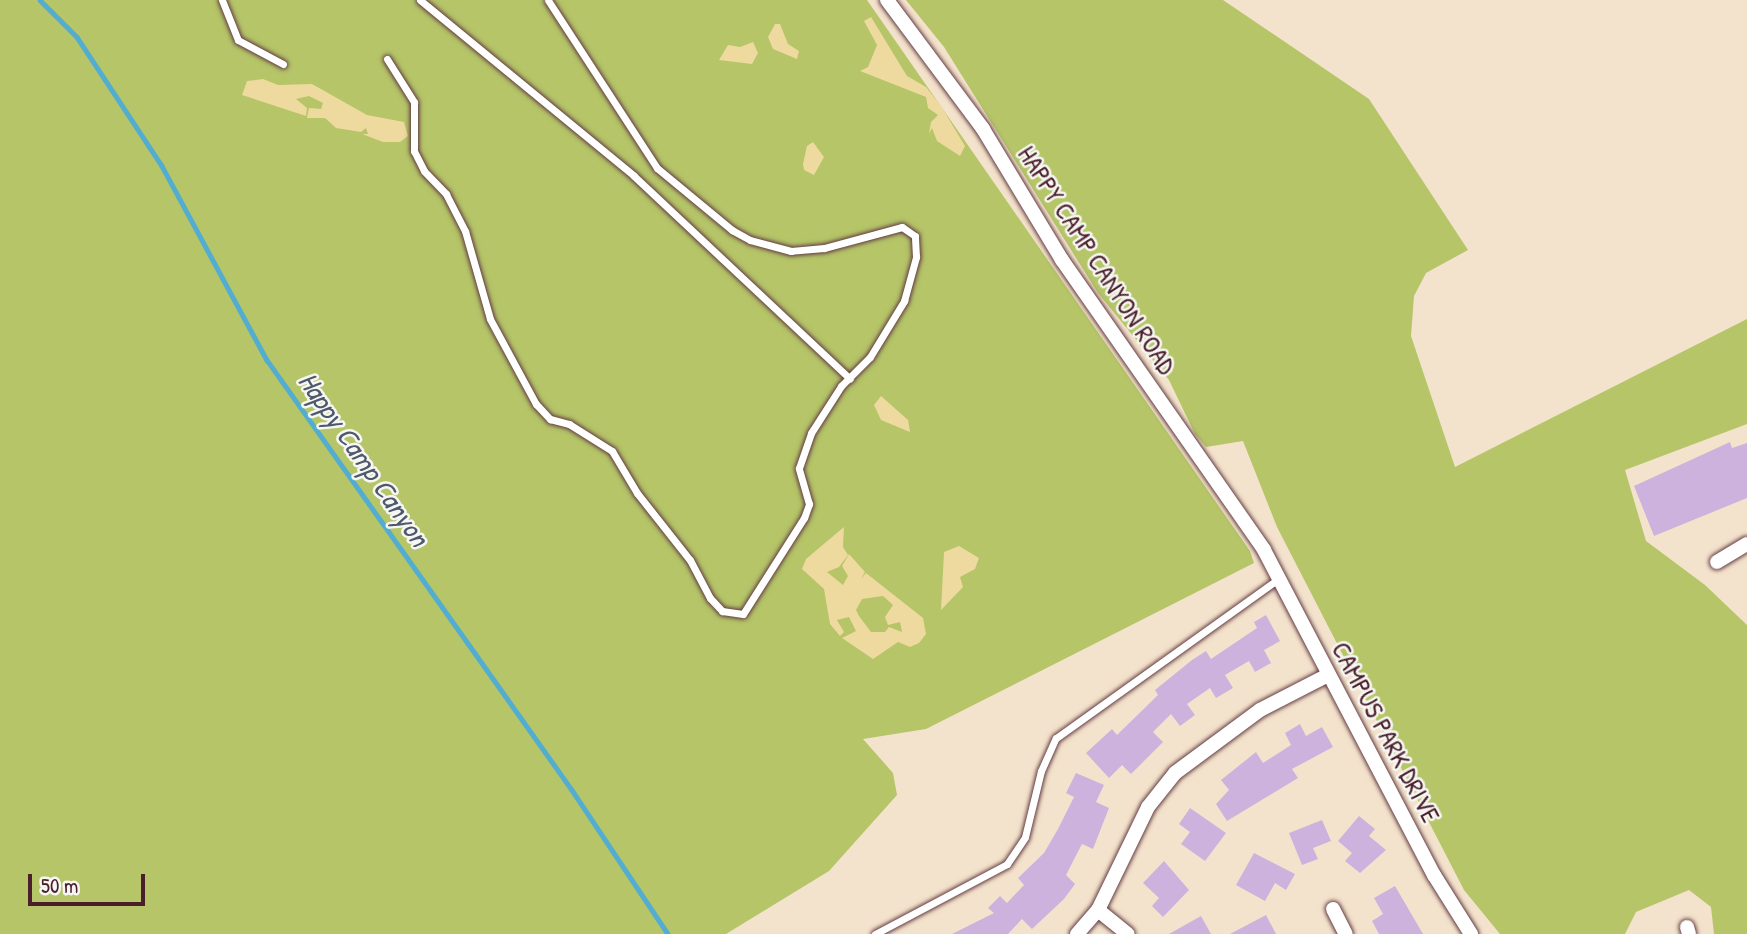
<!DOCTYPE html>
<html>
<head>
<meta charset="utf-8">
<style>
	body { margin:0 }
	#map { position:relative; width:1747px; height:934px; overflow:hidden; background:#f4e3cc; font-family:"Patrick Hand",sans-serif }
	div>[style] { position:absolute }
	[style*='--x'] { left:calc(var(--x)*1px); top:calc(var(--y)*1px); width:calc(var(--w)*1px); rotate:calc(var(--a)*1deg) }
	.green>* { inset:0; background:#b5c568 }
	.sand>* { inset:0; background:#eeda9e }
	.stream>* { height:4.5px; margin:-2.25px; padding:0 2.25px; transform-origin:2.25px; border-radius:2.25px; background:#52add0 }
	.building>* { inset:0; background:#cdb2dd }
	.roads { filter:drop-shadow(0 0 2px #643c43) drop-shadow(0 0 2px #643c43) }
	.lane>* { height:7px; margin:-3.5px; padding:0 3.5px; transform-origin:3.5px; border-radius:3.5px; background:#fff }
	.street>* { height:14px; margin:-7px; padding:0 7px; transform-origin:7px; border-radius:7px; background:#fff }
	span { translate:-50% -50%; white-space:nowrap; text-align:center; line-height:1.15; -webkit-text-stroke:5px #f6f6f2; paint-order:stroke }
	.street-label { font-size:26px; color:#4a1f2b }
	.water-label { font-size:28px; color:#4d586d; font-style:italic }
	.scale { position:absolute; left:28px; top:874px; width:117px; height:32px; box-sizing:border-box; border:4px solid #4a1f2b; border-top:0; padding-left:9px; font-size:21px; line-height:24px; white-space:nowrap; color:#4a1f2b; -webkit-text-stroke:5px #f6f6f2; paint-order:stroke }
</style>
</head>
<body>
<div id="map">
	<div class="green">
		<div style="clip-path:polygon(0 0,867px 0,1250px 551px,1254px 563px,926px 729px,863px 739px,893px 773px,897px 795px,829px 871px,726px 934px,0 934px)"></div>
		<div style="clip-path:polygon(906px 0,1223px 0,1369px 99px,1468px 250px,1426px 273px,1414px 296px,1411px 336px,1455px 467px,1747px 319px,1747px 424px,1625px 470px,1646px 541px,1705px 585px,1747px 625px,1747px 934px,1714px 934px,1711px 907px,1689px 890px,1636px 912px,1625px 934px,1500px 934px,1464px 890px,1277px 527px,1243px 441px,1206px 447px,1195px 434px,1169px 380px,1098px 293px,944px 47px)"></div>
	</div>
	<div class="sand">
		<div style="clip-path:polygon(871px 17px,907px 76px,926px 87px,941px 106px,965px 146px,960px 156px,937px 141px,932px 128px,929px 134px,931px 122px,938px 115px,928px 108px,926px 97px,860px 71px,868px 67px,877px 45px,864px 21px)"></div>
		<div style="clip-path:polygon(775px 24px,780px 24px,788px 44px,799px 51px,797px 59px,773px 49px,768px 37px)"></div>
		<div style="clip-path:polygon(753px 42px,758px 53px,752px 64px,719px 60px,728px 45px,740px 47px)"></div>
		<div style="clip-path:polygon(263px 79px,278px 85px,312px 84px,367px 115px,404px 122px,408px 136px,400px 142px,383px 142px,362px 134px,368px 134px,366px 128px,361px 132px,336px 128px,325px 118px,307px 118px,309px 108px,321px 109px,323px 103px,309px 96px,296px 99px,307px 108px,306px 116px,242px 95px,247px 81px)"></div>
		<div style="clip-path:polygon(813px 142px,824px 157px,814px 175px,804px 170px,803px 164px,807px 146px)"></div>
		<div style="clip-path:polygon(881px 396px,908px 420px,910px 432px,881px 420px,874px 405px)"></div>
		<div style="clip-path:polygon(evenodd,844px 527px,843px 547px,848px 555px,839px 567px,827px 572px,843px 585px,848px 576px,842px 566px,849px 554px,865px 572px,861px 579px,866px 573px,923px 618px,926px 634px,919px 643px,910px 647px,898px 642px,873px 659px,842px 638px,856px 631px,849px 617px,837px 620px,844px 632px,840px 636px,830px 624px,824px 589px,802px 569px,806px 559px,844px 527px,883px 596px,893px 605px,885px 617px,888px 625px,900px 622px,902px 632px,889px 627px,885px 632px,871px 632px,859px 616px,856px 610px,862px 599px,883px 596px)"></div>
		<div style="clip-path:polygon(959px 546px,979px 558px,975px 569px,960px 577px,963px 587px,941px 610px,944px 552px)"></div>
	</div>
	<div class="stream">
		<div style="--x:40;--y:0;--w:52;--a:45"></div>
		<div style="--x:77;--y:37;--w:154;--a:56.6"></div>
		<div style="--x:162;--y:166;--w:221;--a:61.6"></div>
		<div style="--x:267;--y:360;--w:527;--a:54.65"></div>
		<div style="--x:572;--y:790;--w:173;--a:56.3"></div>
	</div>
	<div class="building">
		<div style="clip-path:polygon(1730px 442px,1732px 448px,1747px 443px,1747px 498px,1654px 536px,1634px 486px)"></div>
		<div style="clip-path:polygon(1266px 615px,1280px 641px,1264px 650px,1271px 663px,1255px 672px,1249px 661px,1225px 675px,1233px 688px,1216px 698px,1210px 688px,1187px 704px,1195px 715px,1180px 726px,1171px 714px,1153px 732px,1163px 742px,1131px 774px,1122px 765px,1109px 778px,1086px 753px,1112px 729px,1117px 735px,1158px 695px,1155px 690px,1192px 660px,1206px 651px,1211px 659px,1257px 628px,1254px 622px)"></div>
		<div style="clip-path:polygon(1300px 724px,1306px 736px,1322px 727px,1333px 747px,1292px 769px,1298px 778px,1227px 821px,1216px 804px,1229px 790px,1221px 780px,1256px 752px,1263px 763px,1291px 745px,1285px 733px)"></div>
		<div style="clip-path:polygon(1076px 773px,1104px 785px,1096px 802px,1109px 808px,1093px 849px,1082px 844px,1066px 875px,1075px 884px,1064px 899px,1032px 929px,1022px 919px,1008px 934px,952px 934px,994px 913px,988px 908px,1000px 896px,1007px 903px,1024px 885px,1018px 878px,1044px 853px,1058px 829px,1074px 797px,1066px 793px)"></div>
		<div style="clip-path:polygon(1190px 808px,1226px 833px,1205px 861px,1181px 844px,1190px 832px,1179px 824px)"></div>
		<div style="clip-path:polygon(1359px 816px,1375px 829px,1369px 836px,1386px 850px,1360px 873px,1345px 861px,1352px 853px,1338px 841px)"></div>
		<div style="clip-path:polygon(1322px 820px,1331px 841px,1313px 848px,1318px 859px,1302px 865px,1289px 833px)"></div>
		<div style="clip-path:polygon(1254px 853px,1295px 874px,1286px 890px,1275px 883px,1265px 901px,1236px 885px)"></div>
		<div style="clip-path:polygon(1164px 861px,1189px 890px,1163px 917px,1152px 906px,1159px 898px,1143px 883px)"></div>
		<div style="clip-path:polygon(1395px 886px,1423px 934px,1379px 934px,1372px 921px,1383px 914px,1374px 898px)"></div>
		<div style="clip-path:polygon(1266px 915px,1276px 934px,1230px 934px)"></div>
		<div style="clip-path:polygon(1201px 916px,1211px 934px,1169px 934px)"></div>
	</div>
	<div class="roads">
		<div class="lane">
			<div style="--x:222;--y:0;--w:43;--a:68.2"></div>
			<div style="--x:238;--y:40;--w:51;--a:28.1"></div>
			<div style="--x:420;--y:0;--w:277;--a:39.4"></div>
			<div style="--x:634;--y:176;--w:296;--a:43.2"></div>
			<div style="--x:387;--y:59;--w:51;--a:57.9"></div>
			<div style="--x:414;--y:102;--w:49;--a:90"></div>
			<div style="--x:414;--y:151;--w:22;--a:63"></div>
			<div style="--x:424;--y:171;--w:32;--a:46"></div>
			<div style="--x:446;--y:194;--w:42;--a:62.8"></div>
			<div style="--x:465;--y:231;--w:91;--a:74.1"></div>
			<div style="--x:490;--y:319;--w:97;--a:61.6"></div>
			<div style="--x:536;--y:404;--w:21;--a:47"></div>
			<div style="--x:550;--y:419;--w:20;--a:15"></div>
			<div style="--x:569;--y:424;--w:51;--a:32.1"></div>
			<div style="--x:612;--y:451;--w:49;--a:59.2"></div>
			<div style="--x:637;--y:493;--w:85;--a:51.7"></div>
			<div style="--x:690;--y:560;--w:43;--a:62.2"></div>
			<div style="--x:710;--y:598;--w:18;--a:47"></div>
			<div style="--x:722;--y:611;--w:21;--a:8"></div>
			<div style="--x:743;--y:614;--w:114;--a:-57.6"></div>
			<div style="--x:804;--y:518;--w:15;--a:-70"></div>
			<div style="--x:809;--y:504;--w:37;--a:-106"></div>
			<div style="--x:799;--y:468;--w:37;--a:-71"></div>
			<div style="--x:811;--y:433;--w:56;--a:-57.4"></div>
			<div style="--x:841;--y:386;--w:41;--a:-45"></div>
			<div style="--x:870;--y:357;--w:66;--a:-58.7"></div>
			<div style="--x:904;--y:301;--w:46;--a:-74.7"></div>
			<div style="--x:916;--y:257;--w:21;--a:-93"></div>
			<div style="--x:915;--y:236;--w:16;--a:-145"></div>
			<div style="--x:902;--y:227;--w:81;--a:164.9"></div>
			<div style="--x:824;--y:248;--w:33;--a:175"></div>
			<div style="--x:791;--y:251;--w:42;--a:-165"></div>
			<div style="--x:750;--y:240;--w:21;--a:-151"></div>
			<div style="--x:732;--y:230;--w:97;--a:-140.4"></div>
			<div style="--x:657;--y:168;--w:200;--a:-123"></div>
			<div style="--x:875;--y:934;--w:149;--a:-27.9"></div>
			<div style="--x:1007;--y:864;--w:32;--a:-56"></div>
			<div style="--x:1025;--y:837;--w:68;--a:-76.4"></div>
			<div style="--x:1041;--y:771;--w:36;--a:-66"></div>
			<div style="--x:1056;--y:738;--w:273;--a:-35.6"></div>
		</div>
		<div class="street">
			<div style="--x:887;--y:0;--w:161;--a:53.3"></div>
			<div style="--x:983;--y:129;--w:153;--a:58.9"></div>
			<div style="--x:1062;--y:260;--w:353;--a:55.1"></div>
			<div style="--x:1264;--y:550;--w:367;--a:62.4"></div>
			<div style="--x:1434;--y:875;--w:70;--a:57.9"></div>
			<div style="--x:1717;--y:562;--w:35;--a:-31"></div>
			<div style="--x:1333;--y:909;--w:28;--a:63"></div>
			<div style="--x:1098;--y:910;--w:38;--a:39"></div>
			<div style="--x:1687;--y:927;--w:7;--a:74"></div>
			<div style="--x:1077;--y:934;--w:32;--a:-49"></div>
			<div style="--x:1098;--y:910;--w:114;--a:-64.1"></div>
			<div style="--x:1148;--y:807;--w:43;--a:-51.5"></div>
			<div style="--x:1175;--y:773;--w:106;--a:-36.5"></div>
			<div style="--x:1260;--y:710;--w:76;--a:-27.2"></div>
		</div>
	</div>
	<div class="street-label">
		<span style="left:1097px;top:260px;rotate:57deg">HAPPY CAMP CANYON ROAD</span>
		<span style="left:1386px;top:732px;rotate:62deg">CAMPUS PARK DRIVE</span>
	</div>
	<div class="water-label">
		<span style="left:364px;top:459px;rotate:55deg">Happy Camp Canyon</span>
	</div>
	<div class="scale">50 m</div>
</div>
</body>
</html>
